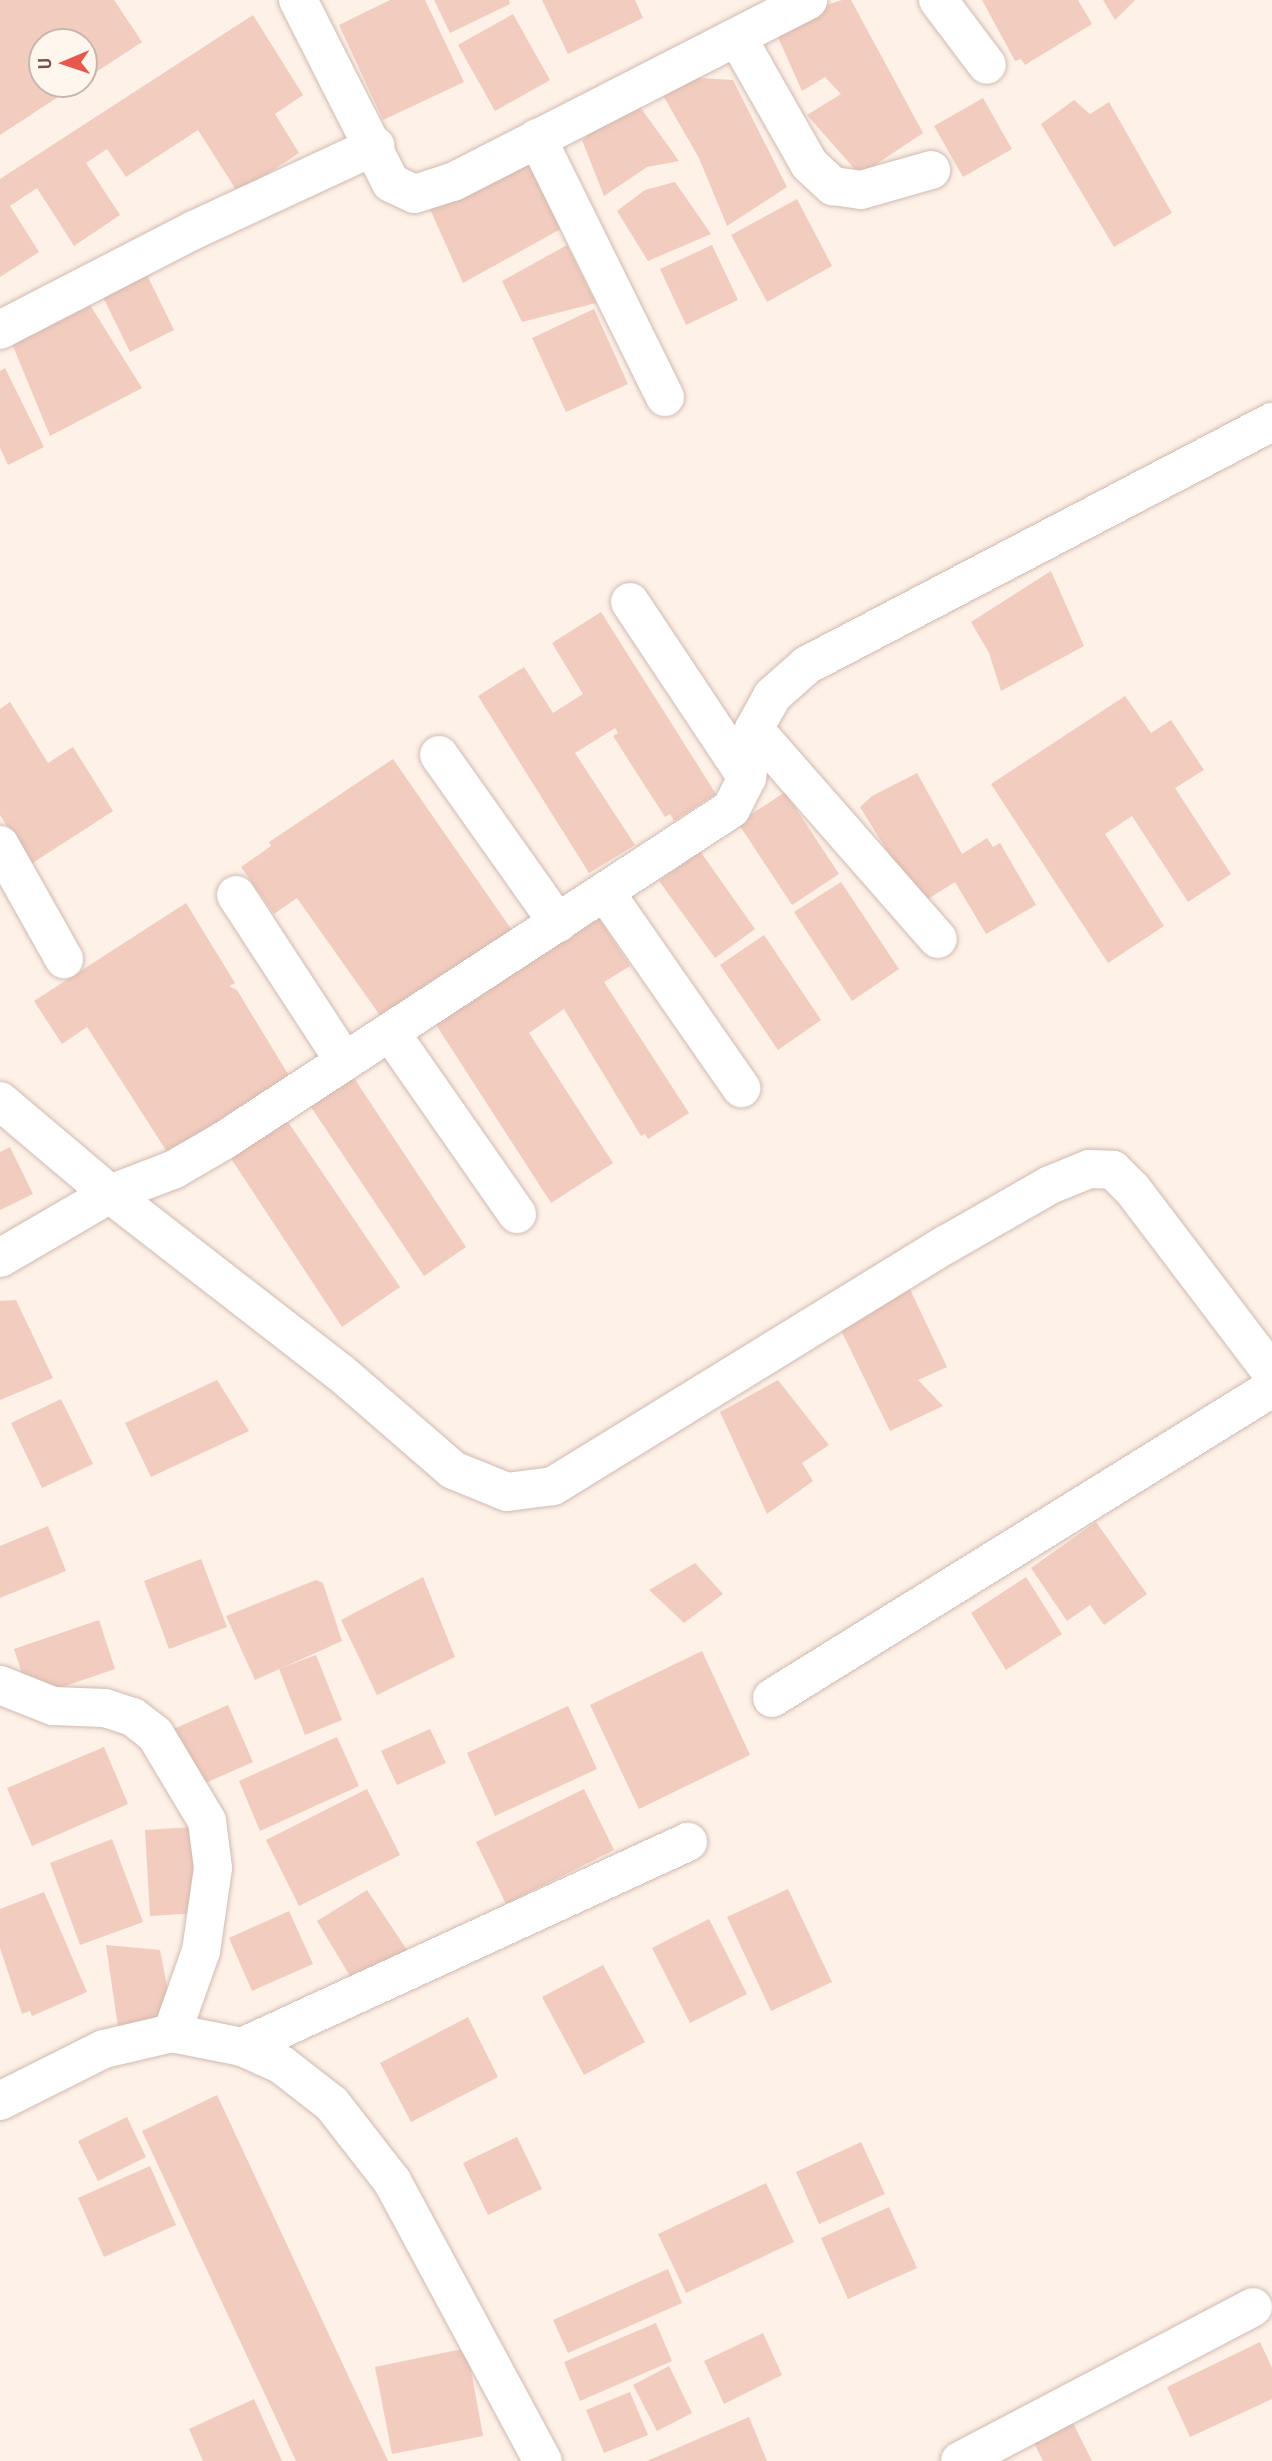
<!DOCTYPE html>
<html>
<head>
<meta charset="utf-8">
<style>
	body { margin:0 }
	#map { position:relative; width:1272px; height:2461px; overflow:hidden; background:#fdf1e8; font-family:"Archivo Narrow",sans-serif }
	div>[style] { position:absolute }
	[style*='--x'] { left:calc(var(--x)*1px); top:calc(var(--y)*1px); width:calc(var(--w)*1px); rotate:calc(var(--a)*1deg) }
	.building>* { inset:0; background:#f2ccbf }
	.roads { filter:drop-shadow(0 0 2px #d1baaf) drop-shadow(0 0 2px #d1baaf) }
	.minor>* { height:38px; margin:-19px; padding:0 19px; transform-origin:19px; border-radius:19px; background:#fff }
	span { translate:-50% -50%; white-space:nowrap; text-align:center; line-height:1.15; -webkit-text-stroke:5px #fff6ee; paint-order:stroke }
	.north { position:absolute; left:28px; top:28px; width:70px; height:70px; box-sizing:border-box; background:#fff6ee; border:2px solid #c9b5ad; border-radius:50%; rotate:268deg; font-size:19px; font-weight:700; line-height:28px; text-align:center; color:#77544b }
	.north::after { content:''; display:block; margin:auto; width:24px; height:32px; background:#e7574c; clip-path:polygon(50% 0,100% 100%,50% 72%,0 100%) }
</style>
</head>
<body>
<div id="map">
	<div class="building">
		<div style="clip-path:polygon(0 0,114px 0,142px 42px,84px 80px,84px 42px,42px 42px,42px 84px,78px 84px,0 135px)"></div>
		<div style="clip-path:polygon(390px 0,425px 0,464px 82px,383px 120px,339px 25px)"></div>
		<div style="clip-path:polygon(434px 0,509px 0,510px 4px,450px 33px)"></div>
		<div style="clip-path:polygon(542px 0,635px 0,643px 18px,568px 54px)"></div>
		<div style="clip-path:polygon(842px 0,851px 0,923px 133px,860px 175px,807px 115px,841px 94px,825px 77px,802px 91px,777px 35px,820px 7px)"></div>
		<div style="clip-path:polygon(982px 0,1078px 0,1092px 24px,1025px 65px,1021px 59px,1015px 61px)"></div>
		<div style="clip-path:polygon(1103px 0,1135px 0,1115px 20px)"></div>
		<div style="clip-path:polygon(513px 14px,550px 80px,495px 111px,458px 45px)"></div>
		<div style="clip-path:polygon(253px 15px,303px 95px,275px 114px,299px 153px,238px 193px,198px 130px,126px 177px,107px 149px,86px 163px,120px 215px,74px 246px,37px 188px,10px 206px,39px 252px,0 277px,0 179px)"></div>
		<div style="clip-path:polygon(681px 77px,733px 80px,787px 187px,727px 226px,699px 158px,657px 85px)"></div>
		<div style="clip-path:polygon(633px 97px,679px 161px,647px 167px,604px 196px,582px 140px)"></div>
		<div style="clip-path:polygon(983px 98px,1012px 149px,963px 177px,934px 126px)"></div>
		<div style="clip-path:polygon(1074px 100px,1090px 114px,1109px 102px,1172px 213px,1114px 247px,1041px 124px)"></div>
		<div style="clip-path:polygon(542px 166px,568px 225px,463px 283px,430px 209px,486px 168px)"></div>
		<div style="clip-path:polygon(675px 182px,711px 234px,648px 261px,617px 211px,645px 190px)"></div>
		<div style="clip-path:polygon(797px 199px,832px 266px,767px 302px,731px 235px)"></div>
		<div style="clip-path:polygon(567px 245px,596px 303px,522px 322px,502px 281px)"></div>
		<div style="clip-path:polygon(712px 245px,738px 300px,686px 325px,660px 269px)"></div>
		<div style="clip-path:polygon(143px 267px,174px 330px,130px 352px,99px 289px)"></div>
		<div style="clip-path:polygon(85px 297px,142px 388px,50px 436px,8px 334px)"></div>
		<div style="clip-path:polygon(594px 309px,628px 384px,566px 412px,532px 338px)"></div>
		<div style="clip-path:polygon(5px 368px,44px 447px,8px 465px,0 448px,0 371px)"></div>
		<div style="clip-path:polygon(1051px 571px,1084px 646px,1001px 691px,989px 653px,971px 622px)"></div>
		<div style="clip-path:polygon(601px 612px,716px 794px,674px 821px,670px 814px,665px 817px,613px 736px,618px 733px,615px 728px,575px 753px,635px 845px,589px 873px,478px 696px,524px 667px,553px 713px,583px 694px,552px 643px)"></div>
		<div style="clip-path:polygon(1125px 696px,1151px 733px,1171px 720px,1204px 770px,1175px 788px,1231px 874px,1188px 902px,1132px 816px,1105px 834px,1164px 926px,1108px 963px,991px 784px)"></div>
		<div style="clip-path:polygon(10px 702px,48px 763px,73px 747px,113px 811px,31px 864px,0 815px,0 709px)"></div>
		<div style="clip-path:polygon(393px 759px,514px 933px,386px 1024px,297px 898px,274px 914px,241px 867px,271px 846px,269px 842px)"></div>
		<div style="clip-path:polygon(917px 773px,962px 854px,987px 838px,993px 847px,1000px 843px,1036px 905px,986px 934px,955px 882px,920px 904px,860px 807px,872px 796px)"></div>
		<div style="clip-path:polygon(785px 792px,839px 874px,792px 905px,738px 823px)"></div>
		<div style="clip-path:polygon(700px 851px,755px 929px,715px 958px,659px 881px)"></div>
		<div style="clip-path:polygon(841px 882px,899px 969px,852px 1001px,794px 912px)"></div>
		<div style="clip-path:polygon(186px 903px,235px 983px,229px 986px,237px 990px,291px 1079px,169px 1155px,87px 1027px,62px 1044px,34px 1001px)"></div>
		<div style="clip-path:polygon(596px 914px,630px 966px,604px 982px,689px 1113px,648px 1139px,645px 1134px,641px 1136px,564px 1009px,529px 1033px,613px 1163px,551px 1203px,433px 1020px)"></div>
		<div style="clip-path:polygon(764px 935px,821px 1020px,778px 1050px,720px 965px)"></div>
		<div style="clip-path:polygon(352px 1075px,466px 1247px,424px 1276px,309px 1104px)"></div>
		<div style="clip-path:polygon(286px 1119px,400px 1287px,342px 1327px,230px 1157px)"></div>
		<div style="clip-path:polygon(10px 1147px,33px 1194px,0 1210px,0 1152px)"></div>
		<div style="clip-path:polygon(905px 1279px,947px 1367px,918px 1380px,943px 1406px,890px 1431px,834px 1316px)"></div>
		<div style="clip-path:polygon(16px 1300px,53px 1378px,0 1400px,0 1301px)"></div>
		<div style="clip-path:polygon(217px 1380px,249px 1431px,151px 1477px,125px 1423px)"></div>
		<div style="clip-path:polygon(778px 1380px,829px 1445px,802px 1463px,813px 1481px,767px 1514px,720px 1412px)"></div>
		<div style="clip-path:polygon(61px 1399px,93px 1464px,42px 1488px,11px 1423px)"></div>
		<div style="clip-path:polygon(1096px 1522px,1147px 1594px,1104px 1625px,1090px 1605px,1067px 1621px,1031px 1568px)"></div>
		<div style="clip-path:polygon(48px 1526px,66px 1571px,0 1598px,0 1546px)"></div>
		<div style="clip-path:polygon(201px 1559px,227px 1627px,169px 1649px,144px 1581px)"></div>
		<div style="clip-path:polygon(695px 1563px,723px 1594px,684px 1623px,649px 1590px)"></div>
		<div style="clip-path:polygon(423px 1577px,455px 1657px,377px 1695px,341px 1620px)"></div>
		<div style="clip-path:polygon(1026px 1577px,1062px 1634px,1006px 1670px,971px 1613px)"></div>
		<div style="clip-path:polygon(316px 1580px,323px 1583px,342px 1641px,255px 1680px,226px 1616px)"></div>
		<div style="clip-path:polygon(99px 1620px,115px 1669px,30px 1698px,14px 1649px)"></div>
		<div style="clip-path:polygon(702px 1651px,750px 1755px,639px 1809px,590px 1705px)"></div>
		<div style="clip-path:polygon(316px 1655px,342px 1720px,305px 1735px,279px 1669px)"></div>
		<div style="clip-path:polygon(228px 1705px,253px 1762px,194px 1788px,169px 1731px)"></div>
		<div style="clip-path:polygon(568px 1706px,597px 1769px,495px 1816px,467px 1753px)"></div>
		<div style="clip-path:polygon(430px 1729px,446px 1763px,397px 1785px,381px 1751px)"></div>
		<div style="clip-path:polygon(337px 1737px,359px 1786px,260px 1831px,239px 1781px)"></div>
		<div style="clip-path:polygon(104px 1747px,128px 1804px,32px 1846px,7px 1788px)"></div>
		<div style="clip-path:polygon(367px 1789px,400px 1855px,299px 1906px,266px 1840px)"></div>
		<div style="clip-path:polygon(584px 1789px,614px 1850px,506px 1904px,476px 1842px)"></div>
		<div style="clip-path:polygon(193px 1827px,199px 1913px,150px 1916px,145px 1830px)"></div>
		<div style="clip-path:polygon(112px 1839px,143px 1922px,80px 1945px,50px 1863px)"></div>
		<div style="clip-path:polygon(788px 1889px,832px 1982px,771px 2011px,727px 1917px)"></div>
		<div style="clip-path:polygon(367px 1890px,409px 1953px,353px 1981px,317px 1921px)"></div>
		<div style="clip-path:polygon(44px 1892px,87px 1992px,32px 2016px,30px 2011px,22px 2014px,0 1948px,0 1909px)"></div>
		<div style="clip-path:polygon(289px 1911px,313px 1964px,252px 1991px,229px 1938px)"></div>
		<div style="clip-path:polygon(709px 1919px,747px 1994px,690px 2023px,652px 1948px)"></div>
		<div style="clip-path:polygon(106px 1945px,160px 1950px,173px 2017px,119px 2034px)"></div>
		<div style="clip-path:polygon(603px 1965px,645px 2042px,584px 2075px,542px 1997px)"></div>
		<div style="clip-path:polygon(468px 2017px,498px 2077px,411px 2122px,380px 2063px)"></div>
		<div style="clip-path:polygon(217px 2095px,388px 2461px,296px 2461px,142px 2131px)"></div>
		<div style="clip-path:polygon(127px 2117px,146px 2157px,98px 2181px,78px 2141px)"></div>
		<div style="clip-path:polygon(517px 2137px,542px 2189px,488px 2215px,463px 2163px)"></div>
		<div style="clip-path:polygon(861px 2142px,885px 2194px,819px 2224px,796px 2172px)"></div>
		<div style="clip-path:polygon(150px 2166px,176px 2225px,104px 2257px,78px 2198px)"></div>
		<div style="clip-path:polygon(766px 2183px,794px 2242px,686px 2293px,658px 2234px)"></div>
		<div style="clip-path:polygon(889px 2207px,917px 2268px,848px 2299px,821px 2238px)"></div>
		<div style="clip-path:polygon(668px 2269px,682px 2303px,568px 2353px,553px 2320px)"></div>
		<div style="clip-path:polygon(656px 2323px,672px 2361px,580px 2401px,564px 2362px)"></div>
		<div style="clip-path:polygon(763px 2333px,782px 2375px,724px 2404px,704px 2361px)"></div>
		<div style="clip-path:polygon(1260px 2342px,1272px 2368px,1272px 2399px,1190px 2437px,1167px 2387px)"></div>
		<div style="clip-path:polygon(467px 2348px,483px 2436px,392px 2454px,375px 2367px)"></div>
		<div style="clip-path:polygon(669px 2366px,692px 2413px,657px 2431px,633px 2385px)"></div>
		<div style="clip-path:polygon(630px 2392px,648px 2435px,604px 2453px,586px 2410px)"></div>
		<div style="clip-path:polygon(254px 2399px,282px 2461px,203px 2461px,189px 2429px)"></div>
		<div style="clip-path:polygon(749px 2417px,767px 2461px,647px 2461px)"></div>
		<div style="clip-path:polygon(1072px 2421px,1092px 2461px,1043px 2461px,1033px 2441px)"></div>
	</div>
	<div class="roads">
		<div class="minor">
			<div style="--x:298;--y:0;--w:205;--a:63.1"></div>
			<div style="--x:391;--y:183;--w:26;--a:25"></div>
			<div style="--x:415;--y:194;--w:40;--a:-18"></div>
			<div style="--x:453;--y:182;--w:399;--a:-27.1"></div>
			<div style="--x:938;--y:0;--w:81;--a:53"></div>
			<div style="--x:737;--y:37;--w:146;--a:60.4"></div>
			<div style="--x:809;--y:164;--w:33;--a:43"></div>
			<div style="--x:833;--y:186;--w:28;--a:8"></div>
			<div style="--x:861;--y:190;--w:73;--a:-15.9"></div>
			<div style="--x:537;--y:138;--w:289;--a:63.7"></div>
			<div style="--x:0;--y:330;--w:218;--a:-27.3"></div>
			<div style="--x:194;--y:230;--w:200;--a:-24.9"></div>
			<div style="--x:630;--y:602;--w:211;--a:56.4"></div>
			<div style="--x:754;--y:729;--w:279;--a:48.8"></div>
			<div style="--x:439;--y:755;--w:206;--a:54.7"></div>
			<div style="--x:0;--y:845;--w:131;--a:60.7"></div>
			<div style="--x:605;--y:892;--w:239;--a:55.2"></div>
			<div style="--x:236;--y:895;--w:199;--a:56.9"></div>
			<div style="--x:390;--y:1032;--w:222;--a:55.1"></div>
			<div style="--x:0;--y:1101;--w:144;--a:40.2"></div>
			<div style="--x:110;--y:1194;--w:292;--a:37.8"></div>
			<div style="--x:341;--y:1373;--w:148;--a:40.9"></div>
			<div style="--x:453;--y:1470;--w:58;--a:22.2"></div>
			<div style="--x:507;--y:1492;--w:46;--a:-7.4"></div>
			<div style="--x:553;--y:1486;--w:462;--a:-31.6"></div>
			<div style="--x:947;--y:1244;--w:119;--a:-29.8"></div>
			<div style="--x:1050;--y:1185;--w:42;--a:-22.3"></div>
			<div style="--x:1089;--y:1169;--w:24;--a:2"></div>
			<div style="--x:1113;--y:1170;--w:28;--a:45"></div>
			<div style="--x:1133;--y:1190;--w:230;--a:52.8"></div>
			<div style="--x:0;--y:1258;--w:127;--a:-30.2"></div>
			<div style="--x:110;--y:1194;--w:67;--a:-20.9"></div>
			<div style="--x:173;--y:1170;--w:58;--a:-30.1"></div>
			<div style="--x:223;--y:1141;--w:607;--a:-33.17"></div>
			<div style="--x:731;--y:809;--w:35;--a:-63"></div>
			<div style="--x:747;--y:778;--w:49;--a:-81.9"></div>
			<div style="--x:754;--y:729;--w:38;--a:-61"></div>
			<div style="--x:772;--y:696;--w:47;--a:-41.5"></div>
			<div style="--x:807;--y:665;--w:525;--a:-27.59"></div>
			<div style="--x:0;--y:1685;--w:57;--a:21.6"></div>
			<div style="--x:53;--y:1706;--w:52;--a:2.2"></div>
			<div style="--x:105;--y:1708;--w:29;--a:18"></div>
			<div style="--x:133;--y:1717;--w:28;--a:38"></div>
			<div style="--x:155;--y:1734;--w:101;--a:59.1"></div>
			<div style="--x:207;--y:1821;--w:47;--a:82.7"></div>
			<div style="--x:213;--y:1868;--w:84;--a:98.2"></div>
			<div style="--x:201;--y:1951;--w:87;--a:109.5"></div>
			<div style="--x:772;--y:1698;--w:588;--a:-31.8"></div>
			<div style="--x:242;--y:2047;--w:491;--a:-24.7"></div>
			<div style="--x:0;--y:2101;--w:116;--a:-26.6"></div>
			<div style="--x:104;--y:2049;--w:70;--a:-13.2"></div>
			<div style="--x:172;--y:2033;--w:71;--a:11.3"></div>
			<div style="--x:242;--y:2047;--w:44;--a:24.2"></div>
			<div style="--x:282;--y:2065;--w:63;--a:38"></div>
			<div style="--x:332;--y:2104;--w:98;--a:52.1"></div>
			<div style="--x:392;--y:2181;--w:318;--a:61.7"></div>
			<div style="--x:960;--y:2461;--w:331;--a:-27.7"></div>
		</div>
	</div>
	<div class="north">U</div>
</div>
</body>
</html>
